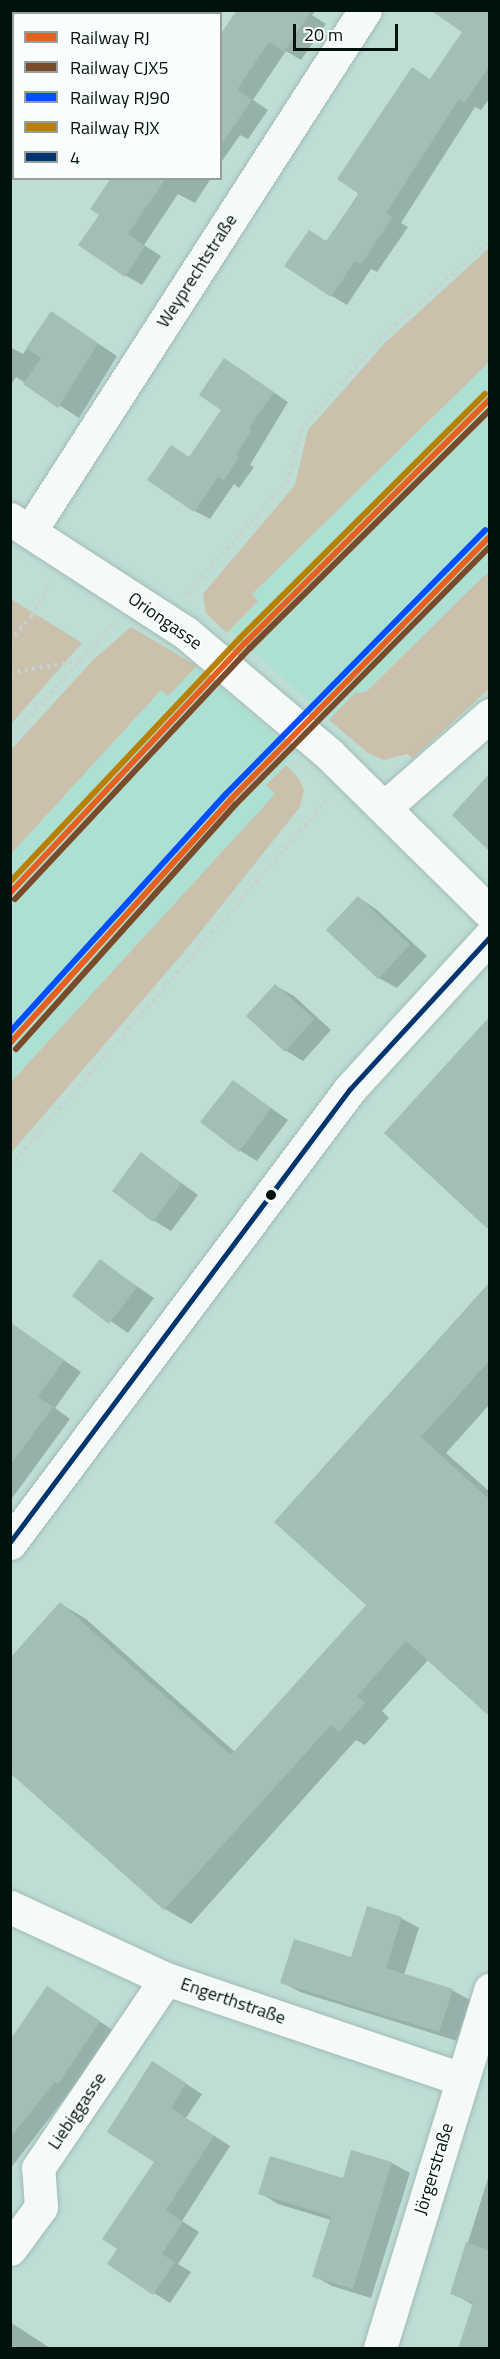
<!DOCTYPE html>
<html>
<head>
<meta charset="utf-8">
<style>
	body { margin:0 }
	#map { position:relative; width:500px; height:2359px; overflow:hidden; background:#bdddd5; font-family:"Titillium Web",sans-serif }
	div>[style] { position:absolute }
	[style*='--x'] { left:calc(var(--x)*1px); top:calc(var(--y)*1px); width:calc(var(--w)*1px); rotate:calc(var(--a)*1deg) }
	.built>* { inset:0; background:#ace0d3 }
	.green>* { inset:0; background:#cac0ac }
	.shadow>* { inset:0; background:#0003 }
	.building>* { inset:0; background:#a4beb7 }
	.path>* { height:4px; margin-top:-2px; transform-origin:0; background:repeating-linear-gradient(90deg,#c8d1cf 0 3px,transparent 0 7.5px) }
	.roads { filter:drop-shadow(0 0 2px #a2bbb5) drop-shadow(0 0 2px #a2bbb5) }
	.minor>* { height:33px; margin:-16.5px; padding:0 16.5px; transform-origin:16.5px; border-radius:16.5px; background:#f5faf9 }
	.bus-1>* { height:4.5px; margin:-2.25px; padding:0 2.25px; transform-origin:2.25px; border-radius:2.25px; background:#003570 }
	.rail-1>* { height:6px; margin:-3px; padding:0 3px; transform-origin:3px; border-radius:3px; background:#e66121 }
	.rail-2>* { height:6px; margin:-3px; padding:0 3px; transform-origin:3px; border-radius:3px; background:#7a4b2a }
	.rail-3>* { height:6px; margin:-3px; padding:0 3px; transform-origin:3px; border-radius:3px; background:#0050ff }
	.rail-4>* { height:6px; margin:-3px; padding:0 3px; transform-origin:3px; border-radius:3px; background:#b98103 }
	.dots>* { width:16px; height:16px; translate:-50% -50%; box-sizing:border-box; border:3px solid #f9fefd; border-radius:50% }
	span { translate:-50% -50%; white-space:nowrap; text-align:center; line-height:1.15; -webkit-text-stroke:4.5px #f9fefd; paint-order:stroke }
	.street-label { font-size:18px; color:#00120d }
	.frame { position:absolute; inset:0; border:12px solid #00120d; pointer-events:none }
	.legend { position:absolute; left:12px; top:12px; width:210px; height:168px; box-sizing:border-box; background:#f9fefd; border:2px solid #95a09d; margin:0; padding:8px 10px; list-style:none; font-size:18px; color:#00120d }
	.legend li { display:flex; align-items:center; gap:12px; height:30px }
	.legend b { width:30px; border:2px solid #95a09d }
	.scale { position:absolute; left:293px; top:24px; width:105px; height:27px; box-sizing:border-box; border:3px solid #00120d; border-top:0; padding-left:8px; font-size:18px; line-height:21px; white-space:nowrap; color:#00120d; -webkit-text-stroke:4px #f9fefd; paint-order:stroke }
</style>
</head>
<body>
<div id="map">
	<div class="built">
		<div style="clip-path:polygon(489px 362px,489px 571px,366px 692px,355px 693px,329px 720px,230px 630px,258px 601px,252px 594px)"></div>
		<div style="clip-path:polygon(197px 666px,295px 754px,266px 785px,276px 794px,11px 1082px,11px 854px,161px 690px,168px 696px)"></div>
	</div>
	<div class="green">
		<div style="clip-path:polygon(489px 248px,489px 362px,252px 594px,258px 601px,227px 633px,206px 613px,203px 594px,295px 485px,308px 430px,385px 343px)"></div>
		<div style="clip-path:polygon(489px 571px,489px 689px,413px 758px,407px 754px,384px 760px,368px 753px,329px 720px,355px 693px,366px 692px)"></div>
		<div style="clip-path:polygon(11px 599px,82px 643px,11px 724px)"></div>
		<div style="clip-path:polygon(131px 627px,197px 666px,168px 696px,161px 690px,11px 854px,11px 750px,93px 660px)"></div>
		<div style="clip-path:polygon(286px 765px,299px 779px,304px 790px,300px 807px,190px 945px,11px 1153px,11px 1082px,275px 794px,266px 785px)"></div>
	</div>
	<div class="shadow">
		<div style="clip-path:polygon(239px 10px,316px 10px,312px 15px,326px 24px,301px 60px,286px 51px,253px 100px,268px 110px,248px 139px,240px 135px,220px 164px,220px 37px)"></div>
		<div style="clip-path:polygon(447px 10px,490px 10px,490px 98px,481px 110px,475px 107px,401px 223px,408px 227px,377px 272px,371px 269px,347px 305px,332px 296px,327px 242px,464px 31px)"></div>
		<div style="clip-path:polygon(113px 178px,211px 178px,195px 203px,178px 194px,144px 245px,161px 256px,142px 285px,125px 275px,101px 215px)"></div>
		<div style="clip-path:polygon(51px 313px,117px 356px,79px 418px,16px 377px,10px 386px,10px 347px,23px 354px)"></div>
		<div style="clip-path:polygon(239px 369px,288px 402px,250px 465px,254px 467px,239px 488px,234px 484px,210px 519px,195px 511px,190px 458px,223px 409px)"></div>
		<div style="clip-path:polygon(489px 777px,490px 777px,490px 847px,454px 815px)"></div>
		<div style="clip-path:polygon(359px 898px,376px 909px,427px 956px,397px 988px,379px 978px,329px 930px)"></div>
		<div style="clip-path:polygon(276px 986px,294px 996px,331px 1030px,303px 1061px,285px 1050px)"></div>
		<div style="clip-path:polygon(490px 1019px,490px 1228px,386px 1133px)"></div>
		<div style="clip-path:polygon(233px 1081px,288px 1120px,257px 1161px,239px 1150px)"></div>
		<div style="clip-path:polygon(141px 1154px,198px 1195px,171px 1231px,153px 1220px)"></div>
		<div style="clip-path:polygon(100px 1261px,154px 1298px,128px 1333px,74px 1296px)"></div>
		<div style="clip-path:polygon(490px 1285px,490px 1404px,446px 1453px,490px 1492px,490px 1713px,429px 1659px,382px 1711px,389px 1718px,365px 1745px,356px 1740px,191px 1924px,165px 1909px,61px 1604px,86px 1619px,236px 1753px,368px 1605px,277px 1522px)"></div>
		<div style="clip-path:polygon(16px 1327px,81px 1372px,55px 1408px,70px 1419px,10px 1501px,10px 1332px)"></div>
		<div style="clip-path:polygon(401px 1918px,419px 1928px,404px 1975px,452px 1990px,470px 2000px,457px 2041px,300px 1992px,282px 1982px,352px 1959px)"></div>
		<div style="clip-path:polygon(48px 1988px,116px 2032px,10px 2169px,10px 2043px)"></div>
		<div style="clip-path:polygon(169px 2073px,202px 2094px,186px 2118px,230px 2146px,182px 2221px,199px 2232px,178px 2264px,191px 2272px,170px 2303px,154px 2293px,119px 2249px,156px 2162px)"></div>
		<div style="clip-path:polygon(352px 2151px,392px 2163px,410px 2173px,371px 2298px,332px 2286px,314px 2276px,331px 2220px,278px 2204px,260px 2193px,344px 2180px)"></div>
		<div style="clip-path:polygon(490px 2172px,490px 2348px,460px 2348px,473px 2305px,452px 2293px)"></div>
		<div style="clip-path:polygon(10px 2322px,50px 2348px,10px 2348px)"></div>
	</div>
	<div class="building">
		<div style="clip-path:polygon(237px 10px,312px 10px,284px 52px,269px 42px,252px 67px,237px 90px,252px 100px,220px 146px,220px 35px)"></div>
		<div style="clip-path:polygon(430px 10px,489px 10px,489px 67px,464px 103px,459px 99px,386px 213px,393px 217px,361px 264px,355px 261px,331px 297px,284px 266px,309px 230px,326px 241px,359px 194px,337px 179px,412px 67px,430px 79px,462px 32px)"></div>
		<div style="clip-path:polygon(111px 178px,166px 178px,128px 234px,145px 246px,125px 277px,78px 245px,99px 215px,90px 209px)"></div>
		<div style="clip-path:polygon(51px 311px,98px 343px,58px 408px,23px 384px,41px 358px,26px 348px)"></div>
		<div style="clip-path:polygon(224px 358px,274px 392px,249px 428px,252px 430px,236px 455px,239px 457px,224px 480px,218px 477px,194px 512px,147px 480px,171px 445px,189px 457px,221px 410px,199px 395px)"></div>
		<div style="clip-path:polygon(489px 774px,489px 851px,452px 815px)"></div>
		<div style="clip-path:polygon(358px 896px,410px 945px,378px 979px,326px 930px)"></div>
		<div style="clip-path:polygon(275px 984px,314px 1019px,285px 1052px,246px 1016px)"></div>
		<div style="clip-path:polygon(489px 1017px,489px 1230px,384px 1133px)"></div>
		<div style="clip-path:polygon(233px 1080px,271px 1108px,239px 1152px,200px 1122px)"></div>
		<div style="clip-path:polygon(141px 1152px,181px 1183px,153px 1222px,112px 1191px)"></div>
		<div style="clip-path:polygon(100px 1259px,137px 1287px,109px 1324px,72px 1296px)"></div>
		<div style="clip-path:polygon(489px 1283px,489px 1361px,421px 1437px,489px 1499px,489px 1716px,406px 1641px,357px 1696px,365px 1703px,339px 1732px,331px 1725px,164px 1910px,10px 1773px,10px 1658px,60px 1602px,231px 1755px,366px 1605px,274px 1522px)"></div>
		<div style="clip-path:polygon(10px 1322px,64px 1360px,38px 1397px,53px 1407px,10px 1465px)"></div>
		<div style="clip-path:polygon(367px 1906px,402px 1917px,386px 1968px,453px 1989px,439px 2032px,280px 1983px,294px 1939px,351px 1957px)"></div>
		<div style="clip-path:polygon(47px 1986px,100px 2021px,58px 2084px,55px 2082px,10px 2138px,10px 2040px)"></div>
		<div style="clip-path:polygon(152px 2061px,186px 2083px,171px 2108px,214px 2136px,166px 2210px,183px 2222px,162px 2254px,175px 2262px,153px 2295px,107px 2264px,117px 2249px,102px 2239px,154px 2162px,107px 2132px)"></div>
		<div style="clip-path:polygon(351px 2150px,392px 2162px,353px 2289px,312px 2277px,331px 2216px,258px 2194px,270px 2156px,343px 2178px)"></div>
		<div style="clip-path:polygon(466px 2242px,489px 2250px,489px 2349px,458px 2349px,473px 2303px,450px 2294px)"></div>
	</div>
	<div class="path">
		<div style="--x:186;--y:594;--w:151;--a:-48"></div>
		<div style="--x:287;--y:482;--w:54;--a:-74.9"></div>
		<div style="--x:301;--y:430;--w:119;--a:-49.1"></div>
		<div style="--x:379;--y:340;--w:149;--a:-42"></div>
		<div style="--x:10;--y:641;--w:33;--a:-49"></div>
		<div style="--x:32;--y:616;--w:37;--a:-61"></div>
		<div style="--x:10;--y:673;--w:72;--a:-10.4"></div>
		<div style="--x:10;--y:738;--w:152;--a:-47.9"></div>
		<div style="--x:10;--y:1166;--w:486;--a:-49.1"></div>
	</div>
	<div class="roads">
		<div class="minor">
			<div style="--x:10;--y:519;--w:210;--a:32.9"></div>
			<div style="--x:186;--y:633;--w:187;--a:40.2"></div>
			<div style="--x:329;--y:754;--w:226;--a:44.6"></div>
			<div style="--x:30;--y:531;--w:619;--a:-57.26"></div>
			<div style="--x:385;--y:807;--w:140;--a:-41.2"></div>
			<div style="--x:10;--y:1543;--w:567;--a:-53.17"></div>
			<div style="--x:350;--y:1089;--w:207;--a:-47.5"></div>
			<div style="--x:10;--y:1907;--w:172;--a:24.8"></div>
			<div style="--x:166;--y:1979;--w:312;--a:18.7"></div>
			<div style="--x:10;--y:2249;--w:52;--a:-53.6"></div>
			<div style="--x:41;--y:2207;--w:39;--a:-94"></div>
			<div style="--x:38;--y:2168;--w:228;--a:-55.9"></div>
			<div style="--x:380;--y:2348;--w:375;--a:-72.9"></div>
		</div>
	</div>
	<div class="bus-1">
		<div style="--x:10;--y:1542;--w:566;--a:-53.11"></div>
		<div style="--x:350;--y:1089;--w:207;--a:-47.4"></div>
	</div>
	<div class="rail-1">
		<div style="--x:10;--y:893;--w:343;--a:-46.8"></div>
		<div style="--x:245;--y:643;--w:346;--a:-44.9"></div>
		<div style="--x:10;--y:1043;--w:329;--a:-47.8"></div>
		<div style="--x:231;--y:799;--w:369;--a:-45.4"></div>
	</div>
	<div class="rail-2">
		<div style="--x:15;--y:899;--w:344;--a:-46.9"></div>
		<div style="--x:250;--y:648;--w:338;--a:-44.8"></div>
		<div style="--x:16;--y:1049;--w:329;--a:-48.1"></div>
		<div style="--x:236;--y:804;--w:362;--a:-45.4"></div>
	</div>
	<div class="rail-3">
		<div style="--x:10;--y:1032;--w:321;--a:-47.8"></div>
		<div style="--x:226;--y:794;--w:370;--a:-45.5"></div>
	</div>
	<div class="rail-4">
		<div style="--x:10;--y:882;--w:335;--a:-46.7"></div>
		<div style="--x:240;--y:638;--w:346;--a:-44.9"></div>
	</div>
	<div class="dots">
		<div style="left:271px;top:1195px;background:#00120d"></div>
	</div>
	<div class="street-label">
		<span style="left:197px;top:271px;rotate:-57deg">Weyprechtstraße</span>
		<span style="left:165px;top:621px;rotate:35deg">Oriongasse</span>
		<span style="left:233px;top:2001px;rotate:19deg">Engerthstraße</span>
		<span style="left:77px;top:2111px;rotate:-56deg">Liebiggasse</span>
		<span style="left:434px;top:2169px;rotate:-73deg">Jörgerstraße</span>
	</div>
	<div class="frame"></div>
	<ul class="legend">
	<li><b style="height:8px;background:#e66121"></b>Railway RJ</li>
	<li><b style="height:8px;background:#7a4b2a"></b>Railway CJX5</li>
	<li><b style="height:8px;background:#0050ff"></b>Railway RJ90</li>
	<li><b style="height:8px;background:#b98103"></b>Railway RJX</li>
	<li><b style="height:8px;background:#003570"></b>4</li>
	</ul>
	<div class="scale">20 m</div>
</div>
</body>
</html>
